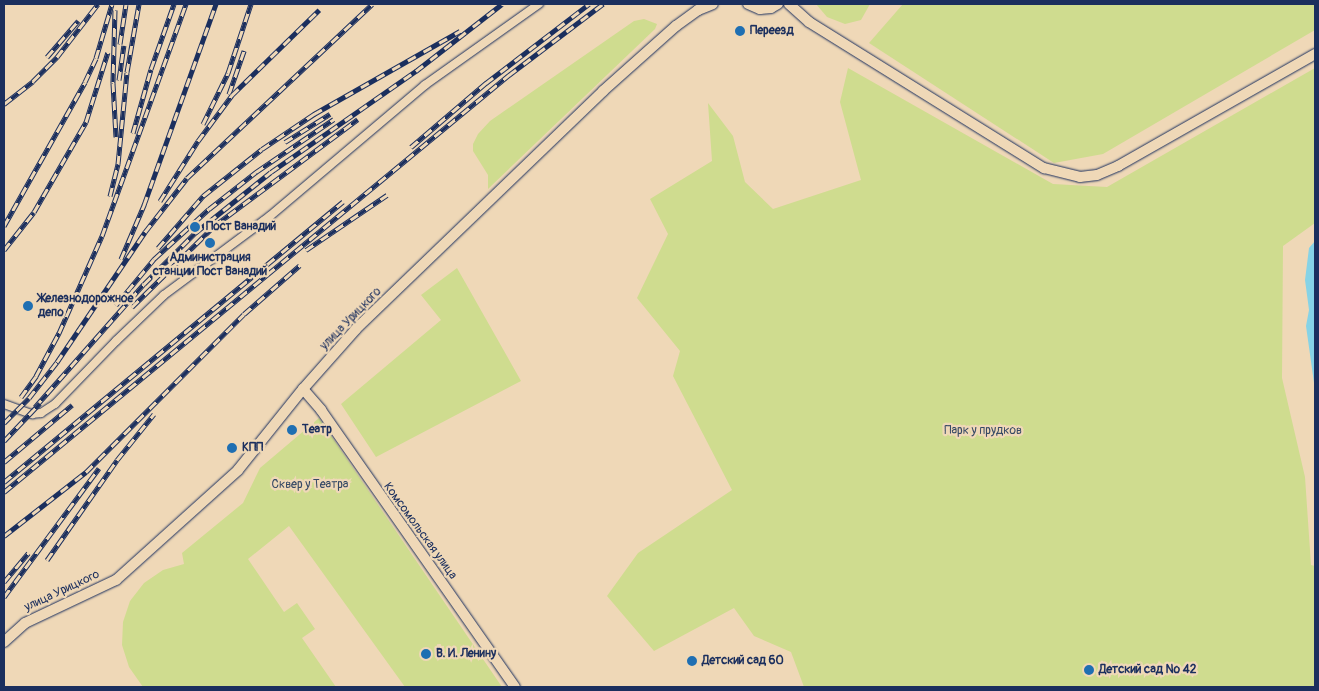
<!DOCTYPE html>
<html>
<head>
<meta charset="utf-8">
<style>
	body { margin:0 }
	#map { position:relative; width:1319px; height:691px; overflow:hidden; background:#efd8b7; font-family:Pangolin,sans-serif }
	div>[style] { position:absolute }
	[style*='--x'] { left:calc(var(--x)*1px); top:calc(var(--y)*1px); width:calc(var(--w)*1px); rotate:calc(var(--a)*1deg) }
	.green>* { inset:0; background:#cfdc8f }
	.water>* { inset:0; background:#86d3e6 }
	.roads { filter:drop-shadow(0 0 1px #1b2f5e) drop-shadow(0 0 1px #1b2f5e) }
	.minor>* { height:8px; margin:-4px; padding:0 4px; transform-origin:4px; border-radius:4px; background:#efd8b7 }
	.tertiary>* { height:10px; margin:-5px; padding:0 5px; transform-origin:5px; border-radius:5px; background:#efd8b7 }
	.rail>* { height:5px; margin-top:-2.5px; transform-origin:0; background:repeating-linear-gradient(90deg,#efd8b7 0 9px,#1b2f5e 0 18px); box-sizing:border-box; border-block:1px solid #1b2f5e }
	.dots>* { width:14px; height:14px; translate:-50% -50%; box-sizing:border-box; border:2px solid #efd8b7; border-radius:50% }
	span { translate:-50% -50%; white-space:nowrap; text-align:center; line-height:1.15; -webkit-text-stroke:4.5px #efd8b7; paint-order:stroke }
	.poi-label { font-size:12px; color:#1b2f5e; font-weight:700 }
	.left { translate:0 -50%; text-align:left }
	.street-label { font-size:12px; color:#1b2f5e }
	.park-label { font-size:12px; color:#364965 }
	.frame { position:absolute; inset:0; border:5px solid #1b2f5e; pointer-events:none }
</style>
</head>
<body>
<div id="map">
	<div class="green">
		<div style="clip-path:polygon(816px 4px,870px 4px,861px 20px,845px 24px,827px 17px)"></div>
		<div style="clip-path:polygon(903px 4px,1315px 4px,1315px 30px,1103px 154px,1054px 163px,869px 43px)"></div>
		<div style="clip-path:polygon(644px 19px,657px 24px,655px 29px,488px 189px,488px 175px,473px 151px,473px 144px,478px 134px,490px 121px,634px 21px)"></div>
		<div style="clip-path:polygon(848px 68px,1053px 184px,1107px 187px,1315px 68px,1315px 223px,1283px 246px,1282px 378px,1305px 477px,1311px 565px,1315px 566px,1315px 687px,804px 687px,791px 652px,754px 636px,734px 608px,654px 651px,607px 596px,638px 553px,732px 490px,673px 376px,680px 351px,637px 298px,668px 234px,650px 199px,712px 161px,708px 103px,733px 136px,745px 182px,773px 209px,861px 180px,840px 102px)"></div>
		<div style="clip-path:polygon(457px 268px,521px 381px,376px 457px,341px 404px,441px 320px,421px 295px)"></div>
		<div style="clip-path:polygon(319px 418px,502px 687px,405px 687px,289px 526px,248px 559px,284px 612px,297px 603px,315px 629px,302px 638px,336px 687px,143px 687px,129px 667px,122px 645px,123px 622px,130px 601px,144px 583px,163px 570px,184px 564px,182px 553px,243px 503px,260px 468px)"></div>
	</div>
	<div class="water">
		<div style="clip-path:polygon(1315px 241px,1315px 390px,1306px 326px,1309px 310px,1305px 280px,1309px 248px)"></div>
	</div>
	<div class="roads">
		<div class="minor">
			<div style="--x:4;--y:404;--w:30;--a:20"></div>
			<div style="--x:32;--y:414;--w:9;--a:-6"></div>
			<div style="--x:41;--y:413;--w:17;--a:-33"></div>
			<div style="--x:55;--y:404;--w:88;--a:-45.9"></div>
			<div style="--x:116;--y:341;--w:66;--a:-43.8"></div>
			<div style="--x:164;--y:295;--w:132;--a:-36.7"></div>
			<div style="--x:270;--y:216;--w:203;--a:-40.2"></div>
			<div style="--x:425;--y:85;--w:140;--a:-35.4"></div>
		</div>
		<div class="tertiary">
			<div style="--x:748;--y:4;--w:13;--a:23"></div>
			<div style="--x:760;--y:9;--w:11;--a:-5"></div>
			<div style="--x:771;--y:8;--w:8;--a:-30"></div>
			<div style="--x:789;--y:4;--w:27;--a:42"></div>
			<div style="--x:809;--y:22;--w:277;--a:31.9"></div>
			<div style="--x:1044;--y:168;--w:37;--a:14"></div>
			<div style="--x:1080;--y:177;--w:17;--a:-7"></div>
			<div style="--x:1097;--y:175;--w:23;--a:-23"></div>
			<div style="--x:1118;--y:166;--w:227;--a:-29.6"></div>
			<div style="--x:303;--y:389;--w:28;--a:49"></div>
			<div style="--x:321;--y:410;--w:338;--a:55"></div>
			<div style="--x:4;--y:642;--w:28;--a:-42"></div>
			<div style="--x:25;--y:623;--w:101;--a:-25.3"></div>
			<div style="--x:116;--y:580;--w:164;--a:-42"></div>
			<div style="--x:238;--y:470;--w:104;--a:-51.3"></div>
			<div style="--x:303;--y:389;--w:80;--a:-48.5"></div>
			<div style="--x:356;--y:329;--w:343;--a:-43.9"></div>
			<div style="--x:603;--y:91;--w:98;--a:-41.7"></div>
			<div style="--x:676;--y:26;--w:27;--a:-36"></div>
			<div style="--x:698;--y:10;--w:16;--a:-22"></div>
		</div>
	</div>
	<div class="rail">
		<div style="--x:115;--y:10;--w:73;--a:91.6"></div>
		<div style="--x:113;--y:83;--w:54;--a:86.8"></div>
		<div style="--x:120;--y:44;--w:40;--a:-81.5"></div>
		<div style="--x:47;--y:57;--w:48;--a:-49.3"></div>
		<div style="--x:119;--y:80;--w:35;--a:-82"></div>
		<div style="--x:229;--y:94;--w:46;--a:-70.8"></div>
		<div style="--x:4;--y:104;--w:37;--a:-38"></div>
		<div style="--x:33;--y:81;--w:34;--a:-45"></div>
		<div style="--x:57;--y:57;--w:67;--a:-52.3"></div>
		<div style="--x:203;--y:124;--w:57;--a:-63.9"></div>
		<div style="--x:228;--y:73;--w:73;--a:-71.6"></div>
		<div style="--x:133;--y:133;--w:66;--a:-74.3"></div>
		<div style="--x:151;--y:69;--w:69;--a:-70.5"></div>
		<div style="--x:285;--y:142;--w:53;--a:-31.9"></div>
		<div style="--x:411;--y:147;--w:99;--a:-40.5"></div>
		<div style="--x:486;--y:83;--w:130;--a:-37.5"></div>
		<div style="--x:110;--y:196;--w:33;--a:-76"></div>
		<div style="--x:118;--y:164;--w:92;--a:-84.4"></div>
		<div style="--x:127;--y:72;--w:69;--a:-80"></div>
		<div style="--x:160;--y:201;--w:71;--a:-57.7"></div>
		<div style="--x:198;--y:141;--w:57;--a:-53.5"></div>
		<div style="--x:232;--y:95;--w:122;--a:-44.3"></div>
		<div style="--x:4;--y:226;--w:165;--a:-60.6"></div>
		<div style="--x:85;--y:82;--w:26;--a:-65"></div>
		<div style="--x:96;--y:58;--w:56;--a:-73.5"></div>
		<div style="--x:158;--y:248;--w:69;--a:-49.1"></div>
		<div style="--x:203;--y:196;--w:75;--a:-38.5"></div>
		<div style="--x:262;--y:149;--w:63;--a:-33.9"></div>
		<div style="--x:314;--y:114;--w:168;--a:-29.6"></div>
		<div style="--x:4;--y:250;--w:48;--a:-51.7"></div>
		<div style="--x:34;--y:212;--w:104;--a:-60"></div>
		<div style="--x:86;--y:122;--w:73;--a:-72.6"></div>
		<div style="--x:306;--y:250;--w:98;--a:-34.2"></div>
		<div style="--x:121;--y:259;--w:59;--a:-66.9"></div>
		<div style="--x:144;--y:205;--w:214;--a:-70.3"></div>
		<div style="--x:116;--y:305;--w:60;--a:-50.4"></div>
		<div style="--x:154;--y:259;--w:74;--a:-42.3"></div>
		<div style="--x:209;--y:209;--w:60;--a:-38.2"></div>
		<div style="--x:256;--y:172;--w:94;--a:-34.2"></div>
		<div style="--x:132;--y:307;--w:115;--a:-44.6"></div>
		<div style="--x:214;--y:226;--w:179;--a:-36.6"></div>
		<div style="--x:21;--y:397;--w:26;--a:-54"></div>
		<div style="--x:36;--y:376;--w:49;--a:-61.9"></div>
		<div style="--x:59;--y:333;--w:106;--a:-66.1"></div>
		<div style="--x:102;--y:236;--w:247;--a:-70.1"></div>
		<div style="--x:35;--y:407;--w:164;--a:-48.5"></div>
		<div style="--x:144;--y:284;--w:72;--a:-45"></div>
		<div style="--x:195;--y:233;--w:97;--a:-38.8"></div>
		<div style="--x:271;--y:172;--w:177;--a:-34.9"></div>
		<div style="--x:416;--y:71;--w:109;--a:-37.9"></div>
		<div style="--x:4;--y:423;--w:35;--a:-45"></div>
		<div style="--x:29;--y:398;--w:46;--a:-52.1"></div>
		<div style="--x:57;--y:362;--w:157;--a:-55.9"></div>
		<div style="--x:145;--y:232;--w:68;--a:-52.1"></div>
		<div style="--x:187;--y:178;--w:254;--a:-43.2"></div>
		<div style="--x:4;--y:441;--w:52;--a:-46.5"></div>
		<div style="--x:4;--y:462;--w:89;--a:-40"></div>
		<div style="--x:4;--y:482;--w:440;--a:-39.6"></div>
		<div style="--x:4;--y:492;--w:655;--a:-39.55"></div>
		<div style="--x:509;--y:75;--w:118;--a:-37.1"></div>
		<div style="--x:4;--y:536;--w:104;--a:-38"></div>
		<div style="--x:86;--y:472;--w:223;--a:-45"></div>
		<div style="--x:244;--y:314;--w:74;--a:-41.2"></div>
		<div style="--x:47;--y:560;--w:122;--a:-55"></div>
		<div style="--x:117;--y:460;--w:59;--a:-51.2"></div>
		<div style="--x:4;--y:582;--w:38;--a:-50"></div>
		<div style="--x:4;--y:597;--w:160;--a:-53.6"></div>
	</div>
	<div class="dots">
		<div style="left:740px;top:31px;background:#1f6fb2"></div>
		<div style="left:195px;top:227px;background:#1f6fb2"></div>
		<div style="left:210px;top:243px;background:#1f6fb2"></div>
		<div style="left:28px;top:306px;background:#1f6fb2"></div>
		<div style="left:292px;top:430px;background:#1f6fb2"></div>
		<div style="left:232px;top:448px;background:#1f6fb2"></div>
		<div style="left:426px;top:654px;background:#1f6fb2"></div>
		<div style="left:692px;top:661px;background:#1f6fb2"></div>
		<div style="left:1089px;top:670px;background:#1f6fb2"></div>
	</div>
	<div class="poi-label">
		<span class="left" style="left:750px;top:31px">Переезд</span>
		<span class="left" style="left:206px;top:227px">Пост Ванадий</span>
		<span style="left:210px;top:265px">Администрация<br>станции Пост Ванадий</span>
		<span class="left" style="left:38px;top:306px">Железнодорожное<br>депо</span>
		<span class="left" style="left:302px;top:430px">Театр</span>
		<span class="left" style="left:242px;top:448px">КПП</span>
		<span class="left" style="left:436px;top:654px">В. И. Ленину</span>
		<span class="left" style="left:702px;top:661px">Детский сад 60</span>
		<span class="left" style="left:1099px;top:670px">Детский сад № 42</span>
	</div>
	<div class="street-label">
		<span style="left:351px;top:319px;rotate:-46deg">улица Урицкого</span>
		<span style="left:420px;top:531px;rotate:54deg">Комсомольская улица</span>
		<span style="left:62px;top:591px;rotate:-25deg">улица Урицкого</span>
	</div>
	<div class="park-label">
		<span style="left:983px;top:431px">Парк у прудков</span>
		<span style="left:310px;top:485px">Сквер у Театра</span>
	</div>
	<div class="frame"></div>
</div>
</body>
</html>
